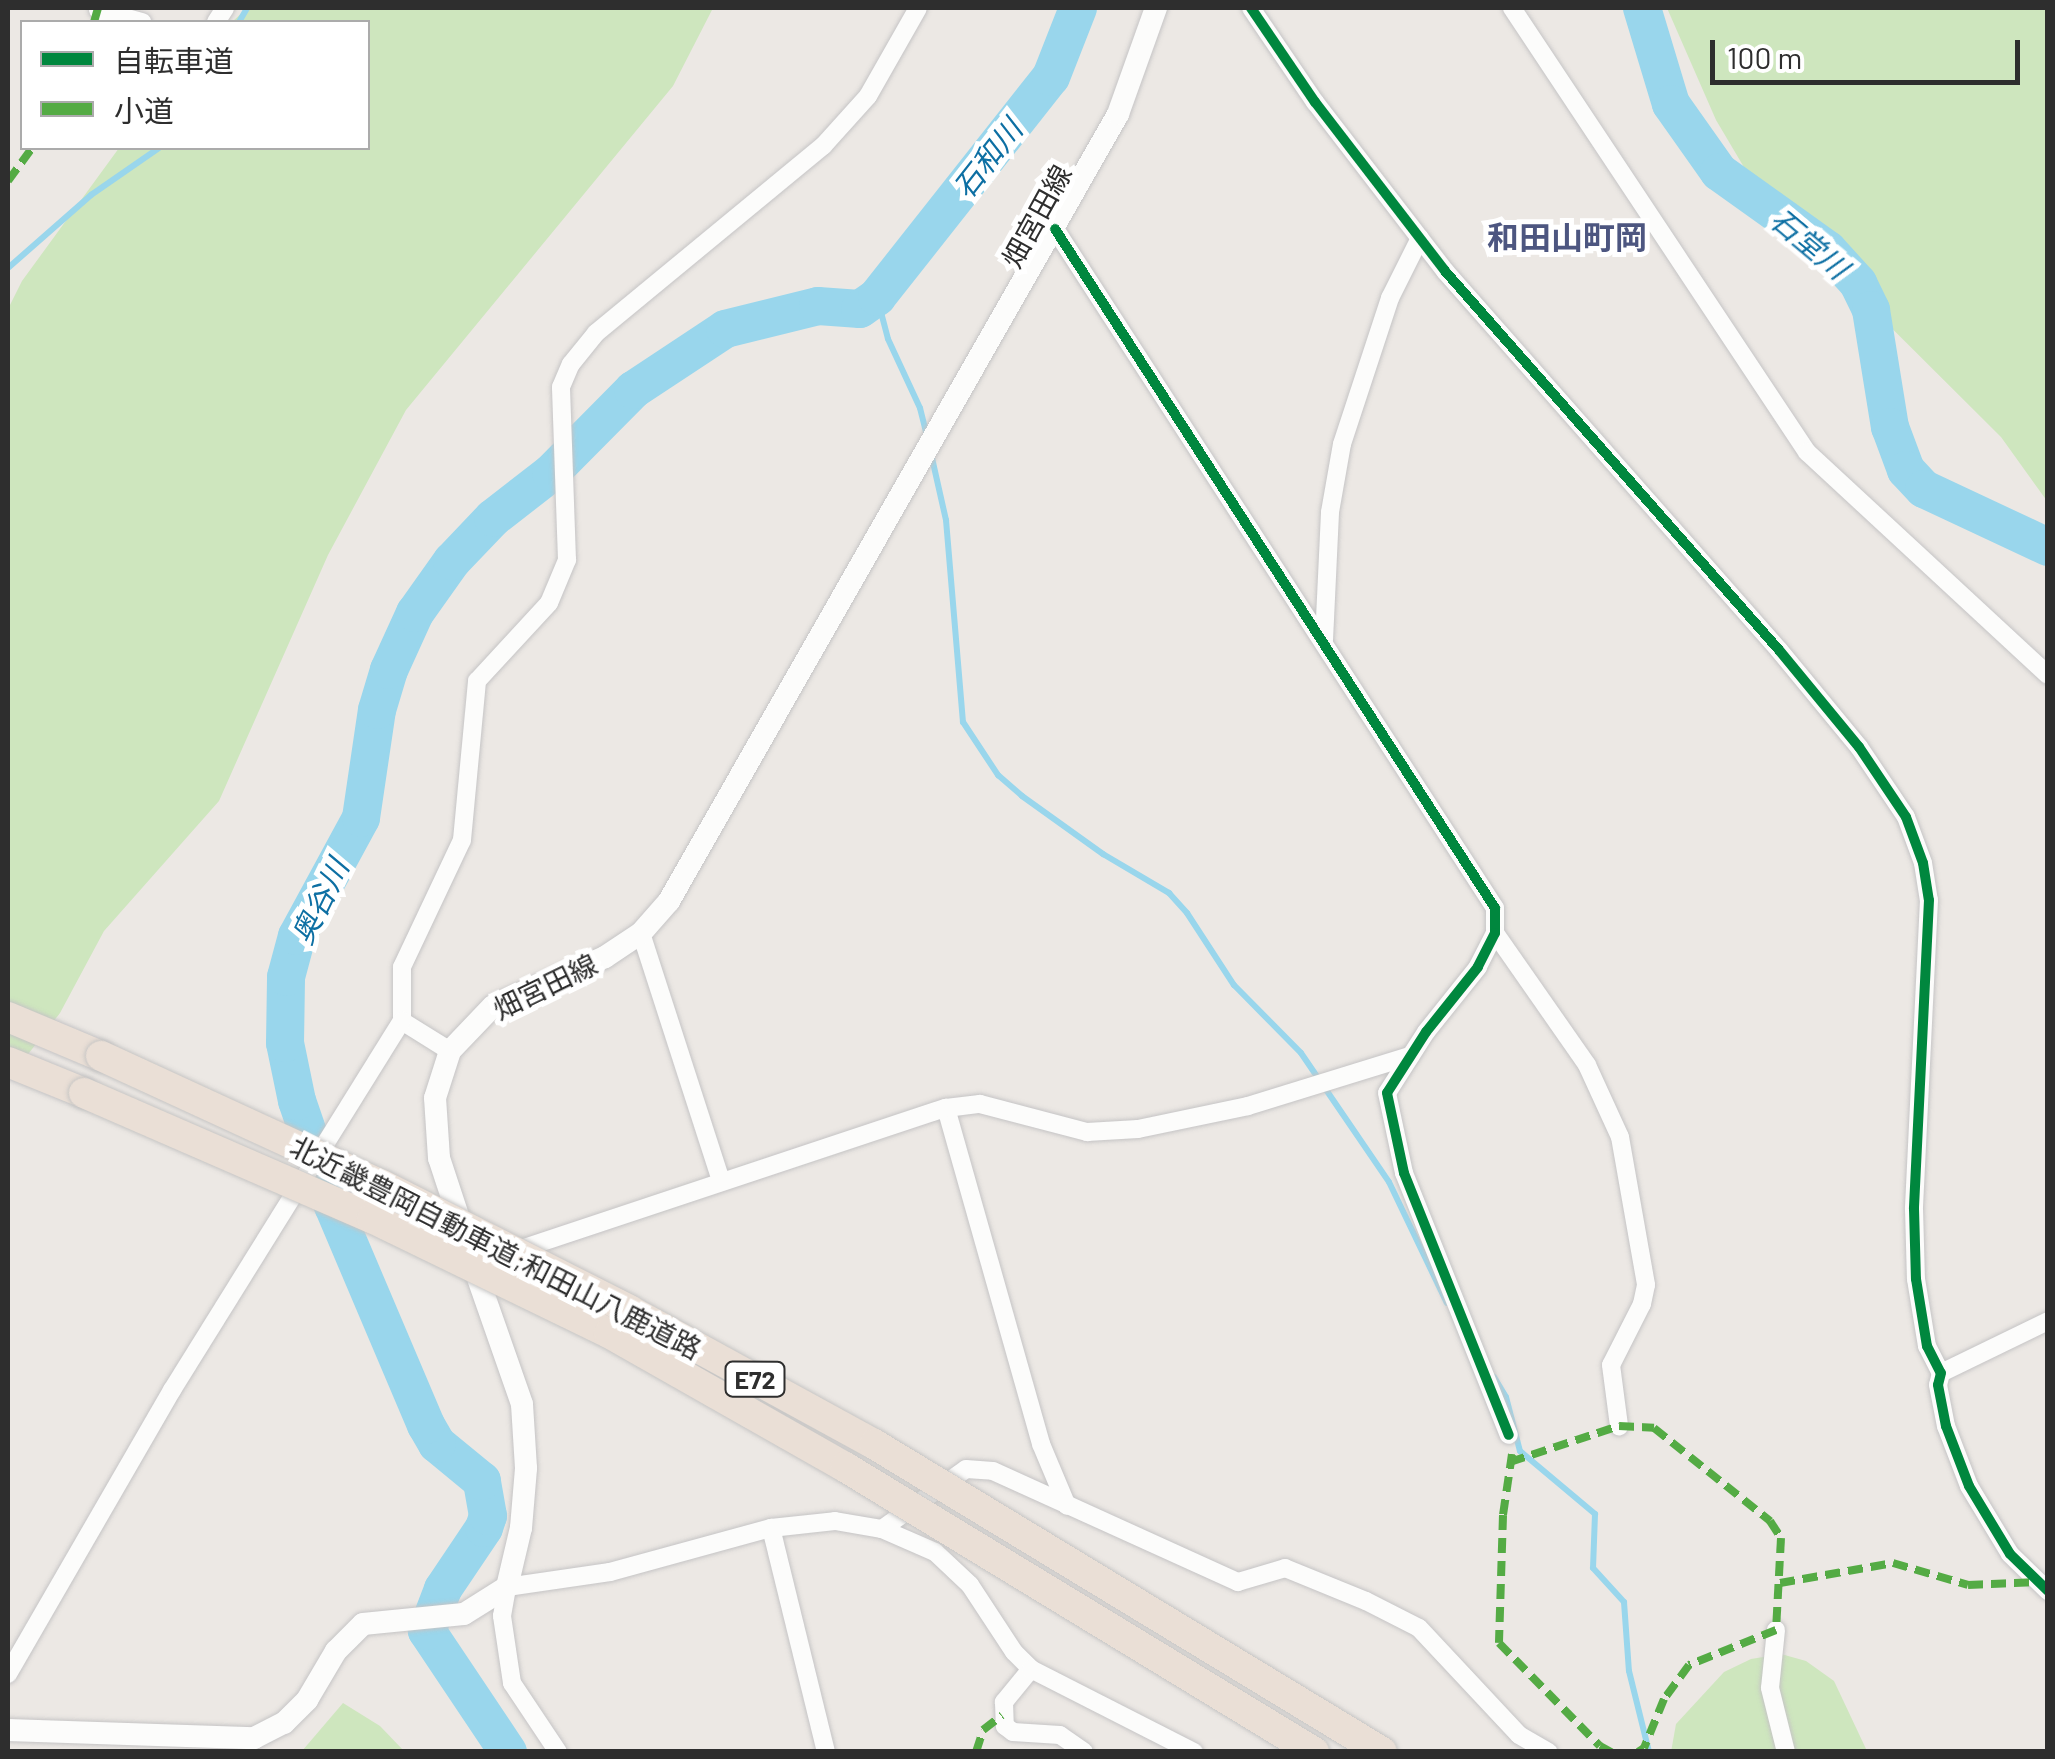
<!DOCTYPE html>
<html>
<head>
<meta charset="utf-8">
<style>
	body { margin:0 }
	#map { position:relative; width:2055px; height:1759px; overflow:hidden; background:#ece8e4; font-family:Barlow,"Noto Sans JP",sans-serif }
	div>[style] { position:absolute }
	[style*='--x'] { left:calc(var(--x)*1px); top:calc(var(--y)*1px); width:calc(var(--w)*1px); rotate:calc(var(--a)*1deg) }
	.green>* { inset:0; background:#cee6be }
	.stream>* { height:6px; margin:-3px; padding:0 3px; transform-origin:3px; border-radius:3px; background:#99d6ec }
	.river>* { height:38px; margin:-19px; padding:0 19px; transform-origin:19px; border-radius:19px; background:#99d6ec }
	.roads { filter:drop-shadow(0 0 2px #c5c4c5) drop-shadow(0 0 2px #c5c4c5) }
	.street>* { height:18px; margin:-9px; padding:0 9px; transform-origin:9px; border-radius:9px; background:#fcfcfb }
	.secondary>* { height:22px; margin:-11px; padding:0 11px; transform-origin:11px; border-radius:11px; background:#fcfcfb }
	.highway>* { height:30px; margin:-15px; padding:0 15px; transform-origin:15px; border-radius:15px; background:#eadfd6 }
	.bridges { filter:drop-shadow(0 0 2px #c6c5c4) drop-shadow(0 0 2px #c6c5c4) }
	.highway-bridge>* { height:30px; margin:-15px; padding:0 15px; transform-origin:15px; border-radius:15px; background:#eadfd6 }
	.quiet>* { height:8px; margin-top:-4px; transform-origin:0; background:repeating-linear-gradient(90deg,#54ab44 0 15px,transparent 0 23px) }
	.cycleway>* { height:10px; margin:-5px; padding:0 5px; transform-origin:5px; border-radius:5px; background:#00873e }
	span { translate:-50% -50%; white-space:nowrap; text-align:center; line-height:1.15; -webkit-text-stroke:10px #fff; paint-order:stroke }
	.shield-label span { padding:2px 8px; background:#fff; border:2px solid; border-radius:8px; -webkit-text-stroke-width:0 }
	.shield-label { font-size:25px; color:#2e2e2e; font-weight:700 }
	.street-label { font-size:28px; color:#2e2e2e }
	.water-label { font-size:30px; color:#0d6fa3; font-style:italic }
	.quarter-label { font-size:32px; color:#4d5680; font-weight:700 }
	.frame { position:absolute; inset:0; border:10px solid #2e2e2e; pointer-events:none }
	.legend { position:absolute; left:20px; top:20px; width:350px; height:130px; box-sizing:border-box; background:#fff; border:2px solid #ababab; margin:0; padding:12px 18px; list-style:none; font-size:30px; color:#2e2e2e }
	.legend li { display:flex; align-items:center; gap:20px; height:50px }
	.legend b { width:50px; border:2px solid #ababab }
	.scale { position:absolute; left:1710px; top:40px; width:310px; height:45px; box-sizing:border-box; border:5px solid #2e2e2e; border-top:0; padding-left:12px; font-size:30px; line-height:35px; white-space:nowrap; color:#2e2e2e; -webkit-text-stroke:8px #fff; paint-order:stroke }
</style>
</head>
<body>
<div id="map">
	<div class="green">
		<div style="clip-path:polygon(247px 8px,713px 8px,673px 86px,406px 410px,328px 555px,219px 801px,104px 931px,60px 1013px,8px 1080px,8px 309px,22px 281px,119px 148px,368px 148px,368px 22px,232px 22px)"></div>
		<div style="clip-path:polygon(1667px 8px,2047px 8px,2047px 501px,2001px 437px,1764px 201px,1716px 120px)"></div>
		<div style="clip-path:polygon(1781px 1654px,1806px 1661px,1834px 1681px,1867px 1751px,1671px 1752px,1676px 1724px,1724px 1672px,1751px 1659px)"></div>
		<div style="clip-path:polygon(343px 1703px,380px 1726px,404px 1751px,302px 1751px)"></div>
	</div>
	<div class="stream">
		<div style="--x:239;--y:22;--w:16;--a:-60"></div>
		<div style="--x:8;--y:268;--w:111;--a:-41.3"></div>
		<div style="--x:91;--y:195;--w:83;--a:-34.7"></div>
		<div style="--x:877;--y:297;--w:43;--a:75.3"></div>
		<div style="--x:888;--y:339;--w:76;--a:65.1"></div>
		<div style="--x:920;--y:408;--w:29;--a:76"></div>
		<div style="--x:932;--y:458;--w:64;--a:77.3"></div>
		<div style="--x:946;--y:520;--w:203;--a:85.2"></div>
		<div style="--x:963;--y:722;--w:64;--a:56.6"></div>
		<div style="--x:998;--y:775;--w:32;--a:41"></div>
		<div style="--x:1022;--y:796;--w:100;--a:35.6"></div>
		<div style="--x:1103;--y:854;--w:77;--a:30.6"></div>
		<div style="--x:1169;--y:893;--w:27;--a:48"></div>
		<div style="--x:1187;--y:913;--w:86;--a:56.9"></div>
		<div style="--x:1234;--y:985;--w:95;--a:45.4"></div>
		<div style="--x:1301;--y:1053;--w:156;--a:55.7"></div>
		<div style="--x:1389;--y:1182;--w:134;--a:64.4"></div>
		<div style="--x:1494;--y:1377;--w:23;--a:59"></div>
		<div style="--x:1506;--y:1397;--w:56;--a:75.5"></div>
		<div style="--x:1520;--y:1451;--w:98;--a:40"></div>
		<div style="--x:1595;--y:1514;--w:54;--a:92.1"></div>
		<div style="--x:1593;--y:1568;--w:46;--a:47.6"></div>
		<div style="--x:1624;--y:1602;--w:69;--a:85.9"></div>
		<div style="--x:1629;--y:1671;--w:83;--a:76.1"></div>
	</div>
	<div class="river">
		<div style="--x:1642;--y:8;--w:100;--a:73.2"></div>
		<div style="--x:1671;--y:104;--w:83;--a:54.8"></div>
		<div style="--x:1719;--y:172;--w:134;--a:35.6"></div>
		<div style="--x:1828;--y:250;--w:45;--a:47.7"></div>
		<div style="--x:1858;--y:283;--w:30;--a:64"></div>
		<div style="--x:1871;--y:310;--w:119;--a:80.8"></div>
		<div style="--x:1890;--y:427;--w:46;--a:69.6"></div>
		<div style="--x:1906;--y:470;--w:26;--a:47"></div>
		<div style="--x:1924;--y:489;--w:137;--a:25.1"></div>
		<div style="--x:508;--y:1752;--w:146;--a:-123.8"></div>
		<div style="--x:427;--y:1631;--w:45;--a:-69.1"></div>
		<div style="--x:443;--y:1589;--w:73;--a:-56.1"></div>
		<div style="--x:484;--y:1528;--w:13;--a:-72"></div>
		<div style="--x:488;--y:1516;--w:36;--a:-100"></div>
		<div style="--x:482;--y:1481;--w:58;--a:-140.6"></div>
		<div style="--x:437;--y:1444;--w:22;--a:-120"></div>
		<div style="--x:426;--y:1425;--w:238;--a:-113"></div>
		<div style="--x:333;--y:1206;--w:111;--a:-108.9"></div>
		<div style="--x:297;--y:1101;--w:59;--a:-101.7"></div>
		<div style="--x:285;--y:1043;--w:66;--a:-89.1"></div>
		<div style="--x:286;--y:977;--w:42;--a:-75"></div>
		<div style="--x:297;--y:936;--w:134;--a:-61.5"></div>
		<div style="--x:361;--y:818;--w:109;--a:-81.6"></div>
		<div style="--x:377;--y:710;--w:42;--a:-73.3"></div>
		<div style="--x:389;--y:670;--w:63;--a:-65.5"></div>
		<div style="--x:415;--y:613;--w:64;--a:-54.6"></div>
		<div style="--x:452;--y:561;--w:59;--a:-46.4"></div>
		<div style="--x:493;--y:518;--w:73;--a:-37.8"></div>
		<div style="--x:551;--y:473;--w:117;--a:-45.3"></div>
		<div style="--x:633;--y:390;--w:110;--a:-33.5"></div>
		<div style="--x:725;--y:329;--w:96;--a:-13.9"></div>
		<div style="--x:818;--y:306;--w:42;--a:4.1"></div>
		<div style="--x:860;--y:309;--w:21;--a:-35"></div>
		<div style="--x:877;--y:297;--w:280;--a:-51.7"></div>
		<div style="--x:1051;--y:77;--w:74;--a:-68.6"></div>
	</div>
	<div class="roads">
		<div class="street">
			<div style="--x:1251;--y:8;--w:114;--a:55.8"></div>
			<div style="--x:1315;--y:102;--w:213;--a:52.4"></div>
			<div style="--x:1445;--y:271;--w:505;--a:48.61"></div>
			<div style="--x:1779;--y:650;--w:126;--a:50.5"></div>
			<div style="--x:1859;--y:747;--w:84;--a:56.1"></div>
			<div style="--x:1906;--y:817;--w:49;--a:69.7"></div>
			<div style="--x:1923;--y:863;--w:37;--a:81"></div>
			<div style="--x:1929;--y:900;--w:309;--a:92.8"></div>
			<div style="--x:1914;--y:1209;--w:70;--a:88.4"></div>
			<div style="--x:1916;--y:1279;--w:68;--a:80.7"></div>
			<div style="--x:1927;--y:1346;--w:30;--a:63"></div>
			<div style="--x:1941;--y:1373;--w:12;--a:104"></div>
			<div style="--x:1938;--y:1385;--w:42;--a:79"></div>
			<div style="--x:1946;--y:1426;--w:64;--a:69"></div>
			<div style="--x:1969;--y:1486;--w:79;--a:58.9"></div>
			<div style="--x:2010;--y:1554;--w:53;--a:44.2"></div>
			<div style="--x:1512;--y:8;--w:533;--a:56.4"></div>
			<div style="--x:1807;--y:452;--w:328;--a:42.8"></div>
			<div style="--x:98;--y:10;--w:46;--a:15.3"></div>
			<div style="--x:216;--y:22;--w:17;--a:-57"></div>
			<div style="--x:1055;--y:229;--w:809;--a:57.06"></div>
			<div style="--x:1495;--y:908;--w:25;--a:90"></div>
			<div style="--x:1495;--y:933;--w:38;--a:117"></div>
			<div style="--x:1478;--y:967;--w:83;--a:128.7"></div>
			<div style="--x:1426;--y:1032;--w:72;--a:122.6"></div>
			<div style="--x:1387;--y:1093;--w:82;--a:78"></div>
			<div style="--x:1404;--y:1173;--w:282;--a:68.2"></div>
			<div style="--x:1324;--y:640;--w:128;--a:-87.3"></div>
			<div style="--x:1330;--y:512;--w:69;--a:-80"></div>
			<div style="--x:1342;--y:444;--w:154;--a:-71.8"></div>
			<div style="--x:1390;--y:298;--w:67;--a:-63.4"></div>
			<div style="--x:641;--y:933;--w:260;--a:72.1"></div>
			<div style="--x:1495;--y:933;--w:161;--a:55.1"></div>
			<div style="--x:1587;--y:1065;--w:79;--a:65.4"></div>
			<div style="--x:1620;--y:1137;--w:150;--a:80"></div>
			<div style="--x:1646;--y:1285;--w:19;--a:102"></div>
			<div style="--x:1642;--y:1304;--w:68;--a:116.9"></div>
			<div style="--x:1611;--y:1365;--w:62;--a:82.5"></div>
			<div style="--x:450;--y:1051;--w:57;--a:-148"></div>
			<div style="--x:402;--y:1021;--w:54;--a:-90"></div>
			<div style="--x:402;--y:967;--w:140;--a:-64.7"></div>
			<div style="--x:462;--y:840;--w:160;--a:-84.6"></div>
			<div style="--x:477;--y:681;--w:106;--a:-47.3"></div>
			<div style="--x:549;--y:603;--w:47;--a:-67.3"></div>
			<div style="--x:567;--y:560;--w:173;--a:-92"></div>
			<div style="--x:561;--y:387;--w:25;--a:-67"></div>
			<div style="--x:571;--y:364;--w:40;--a:-51"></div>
			<div style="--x:596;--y:333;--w:294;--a:-39.5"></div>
			<div style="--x:823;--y:146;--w:67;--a:-48"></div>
			<div style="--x:868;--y:96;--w:101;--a:-60.4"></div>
			<div style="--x:946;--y:1108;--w:349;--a:74.2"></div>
			<div style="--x:1041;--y:1444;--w:67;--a:67.2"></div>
			<div style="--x:473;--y:1265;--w:498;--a:-18.4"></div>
			<div style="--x:946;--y:1108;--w:34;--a:-7"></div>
			<div style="--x:980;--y:1104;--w:111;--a:14.7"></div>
			<div style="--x:1087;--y:1132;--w:51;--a:-3.4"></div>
			<div style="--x:1138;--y:1129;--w:112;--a:-11.8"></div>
			<div style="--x:1248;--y:1106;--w:170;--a:-17.2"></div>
			<div style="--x:1941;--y:1373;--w:119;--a:-25.9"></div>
			<div style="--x:771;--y:1528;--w:231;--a:76.2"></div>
			<div style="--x:882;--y:1529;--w:103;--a:-35.5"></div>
			<div style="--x:966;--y:1469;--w:27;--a:4"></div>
			<div style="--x:993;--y:1471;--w:269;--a:24.4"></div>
			<div style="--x:1238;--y:1582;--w:49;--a:-16.6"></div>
			<div style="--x:1285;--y:1568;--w:87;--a:22.2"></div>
			<div style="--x:1366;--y:1601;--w:59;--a:27"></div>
			<div style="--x:1419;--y:1628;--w:146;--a:46.9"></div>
			<div style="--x:1519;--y:1735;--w:34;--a:30"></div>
			<div style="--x:1776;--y:1630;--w:58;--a:95.9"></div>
			<div style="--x:1770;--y:1688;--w:66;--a:76"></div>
			<div style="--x:1031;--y:1669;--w:43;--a:129.3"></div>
			<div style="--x:1004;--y:1702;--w:24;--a:88"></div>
			<div style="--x:1005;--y:1726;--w:10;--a:37"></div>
			<div style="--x:1013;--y:1732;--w:47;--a:3.7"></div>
			<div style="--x:1060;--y:1735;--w:29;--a:35"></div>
			<div style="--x:8;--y:1674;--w:328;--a:-60"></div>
			<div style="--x:172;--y:1390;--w:435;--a:-58.1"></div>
			<div style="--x:558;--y:1752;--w:83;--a:-123.7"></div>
			<div style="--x:512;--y:1683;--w:68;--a:-98.5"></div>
			<div style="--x:502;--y:1616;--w:29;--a:-80"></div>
			<div style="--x:507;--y:1587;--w:104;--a:-8.3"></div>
			<div style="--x:610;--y:1572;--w:167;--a:-15.3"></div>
			<div style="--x:771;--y:1528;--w:64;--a:-6.2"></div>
			<div style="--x:835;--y:1521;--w:48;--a:9.7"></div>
			<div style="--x:882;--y:1529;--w:58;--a:23.5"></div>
			<div style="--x:935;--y:1552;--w:48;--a:43.3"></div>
			<div style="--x:970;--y:1585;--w:80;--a:56.7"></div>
			<div style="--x:1014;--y:1652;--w:24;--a:45"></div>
			<div style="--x:1031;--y:1669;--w:183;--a:27"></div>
		</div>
		<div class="secondary">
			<div style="--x:463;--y:1231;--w:77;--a:-108.2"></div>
			<div style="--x:439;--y:1158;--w:60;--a:-93.8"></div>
			<div style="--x:435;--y:1098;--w:49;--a:-72.3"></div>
			<div style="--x:450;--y:1051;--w:62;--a:-46.3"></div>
			<div style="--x:493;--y:1006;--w:122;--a:-23.6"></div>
			<div style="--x:605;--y:957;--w:43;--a:-33.7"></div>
			<div style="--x:641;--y:933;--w:43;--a:-48.8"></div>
			<div style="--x:669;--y:901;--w:906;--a:-60.29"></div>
			<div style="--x:1118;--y:114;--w:113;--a:-70.3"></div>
			<div style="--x:8;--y:1730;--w:246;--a:1.9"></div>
			<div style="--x:254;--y:1738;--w:34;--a:-27"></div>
			<div style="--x:284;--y:1723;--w:33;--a:-45"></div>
			<div style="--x:307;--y:1700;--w:57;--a:-59.4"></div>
			<div style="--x:336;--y:1651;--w:38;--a:-45"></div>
			<div style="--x:363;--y:1624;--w:101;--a:-5.7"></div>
			<div style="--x:464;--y:1614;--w:51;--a:-32.1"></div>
			<div style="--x:507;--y:1587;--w:61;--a:-76.7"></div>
			<div style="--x:521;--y:1528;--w:60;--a:-85.2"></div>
			<div style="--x:526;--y:1468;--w:64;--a:-93.6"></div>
			<div style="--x:522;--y:1404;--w:151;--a:-109.3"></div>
		</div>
		<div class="highway">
			<div style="--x:8;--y:1017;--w:101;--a:22.8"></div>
			<div style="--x:8;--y:1062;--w:82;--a:22.2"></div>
		</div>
	</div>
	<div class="bridges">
		<div class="highway-bridge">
			<div style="--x:101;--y:1056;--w:309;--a:24.7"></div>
			<div style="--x:382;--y:1185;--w:277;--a:26.8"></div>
			<div style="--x:629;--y:1310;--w:279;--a:28.7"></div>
			<div style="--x:874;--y:1444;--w:594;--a:31.23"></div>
			<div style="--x:84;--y:1093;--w:314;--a:23.5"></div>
			<div style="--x:372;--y:1218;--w:263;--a:25.9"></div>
			<div style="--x:609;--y:1333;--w:271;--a:29.6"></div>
			<div style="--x:845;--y:1467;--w:549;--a:31.29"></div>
		</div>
	</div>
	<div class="quiet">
		<div style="--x:94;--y:22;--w:15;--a:-74"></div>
		<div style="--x:8;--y:181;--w:41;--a:-54"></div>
		<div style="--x:1512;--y:1454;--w:62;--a:98.4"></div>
		<div style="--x:1503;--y:1515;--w:128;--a:91.8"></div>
		<div style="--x:1499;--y:1643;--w:144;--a:45.6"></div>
		<div style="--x:1600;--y:1746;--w:13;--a:29"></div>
		<div style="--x:1510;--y:1462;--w:115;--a:-18.3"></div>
		<div style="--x:1619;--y:1426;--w:35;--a:3"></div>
		<div style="--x:1654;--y:1428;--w:149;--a:38.7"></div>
		<div style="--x:1770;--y:1521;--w:20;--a:57"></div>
		<div style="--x:1781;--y:1538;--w:92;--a:93.1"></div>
		<div style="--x:1776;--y:1630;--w:94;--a:158.1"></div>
		<div style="--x:1689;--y:1665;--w:42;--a:126.3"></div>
		<div style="--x:1664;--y:1699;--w:53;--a:112.2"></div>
		<div style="--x:1644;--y:1748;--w:7;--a:146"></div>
		<div style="--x:1780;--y:1583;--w:115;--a:-10"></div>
		<div style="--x:1893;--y:1563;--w:78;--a:16.3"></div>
		<div style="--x:1968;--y:1585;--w:70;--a:-2.5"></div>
		<div style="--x:976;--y:1752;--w:23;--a:-72"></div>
		<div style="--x:983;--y:1730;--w:24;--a:-38"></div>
	</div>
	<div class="cycleway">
		<div style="--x:1251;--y:8;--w:114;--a:55.8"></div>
		<div style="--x:1315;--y:102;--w:213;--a:52.4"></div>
		<div style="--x:1445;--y:271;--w:505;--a:48.61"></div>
		<div style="--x:1779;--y:650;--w:126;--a:50.5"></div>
		<div style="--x:1859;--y:747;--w:84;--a:56.1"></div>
		<div style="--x:1906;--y:817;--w:49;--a:69.7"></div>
		<div style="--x:1923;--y:863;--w:37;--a:81"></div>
		<div style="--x:1929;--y:900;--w:309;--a:92.8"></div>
		<div style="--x:1914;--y:1209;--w:70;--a:88.4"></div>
		<div style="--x:1916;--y:1279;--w:68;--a:80.7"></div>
		<div style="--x:1927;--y:1346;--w:30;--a:63"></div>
		<div style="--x:1941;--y:1373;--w:12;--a:104"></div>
		<div style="--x:1938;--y:1385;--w:42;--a:79"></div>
		<div style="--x:1946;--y:1426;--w:64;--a:69"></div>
		<div style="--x:1969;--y:1486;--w:79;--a:58.9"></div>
		<div style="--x:2010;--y:1554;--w:53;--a:44.2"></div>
		<div style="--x:1055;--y:229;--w:809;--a:57.06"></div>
		<div style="--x:1495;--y:908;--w:25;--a:90"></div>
		<div style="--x:1495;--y:933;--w:38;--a:117"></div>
		<div style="--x:1478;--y:967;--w:83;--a:128.7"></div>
		<div style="--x:1426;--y:1032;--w:72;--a:122.6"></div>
		<div style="--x:1387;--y:1093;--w:82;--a:78"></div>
		<div style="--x:1404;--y:1173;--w:282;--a:68.2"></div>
	</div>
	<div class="shield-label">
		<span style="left:755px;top:1379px">E72</span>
	</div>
	<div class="street-label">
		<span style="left:1036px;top:216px;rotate:-61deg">畑宮田線</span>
		<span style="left:545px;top:986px;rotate:-26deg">畑宮田線</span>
		<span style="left:496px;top:1247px;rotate:27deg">北近畿豊岡自動車道;和田山八鹿道路</span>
	</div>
	<div class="water-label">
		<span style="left:987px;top:158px;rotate:-52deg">石和川</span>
		<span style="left:1810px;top:243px;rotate:40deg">石堂川</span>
		<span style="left:319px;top:901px;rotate:-64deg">奥谷川</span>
	</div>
	<div class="quarter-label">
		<span style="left:1567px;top:236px">和田山町岡</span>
	</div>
	<div class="frame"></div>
	<ul class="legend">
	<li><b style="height:12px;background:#00873e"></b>自転車道</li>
	<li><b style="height:12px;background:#54ab44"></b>小道</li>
	</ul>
	<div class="scale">100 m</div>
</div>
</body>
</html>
